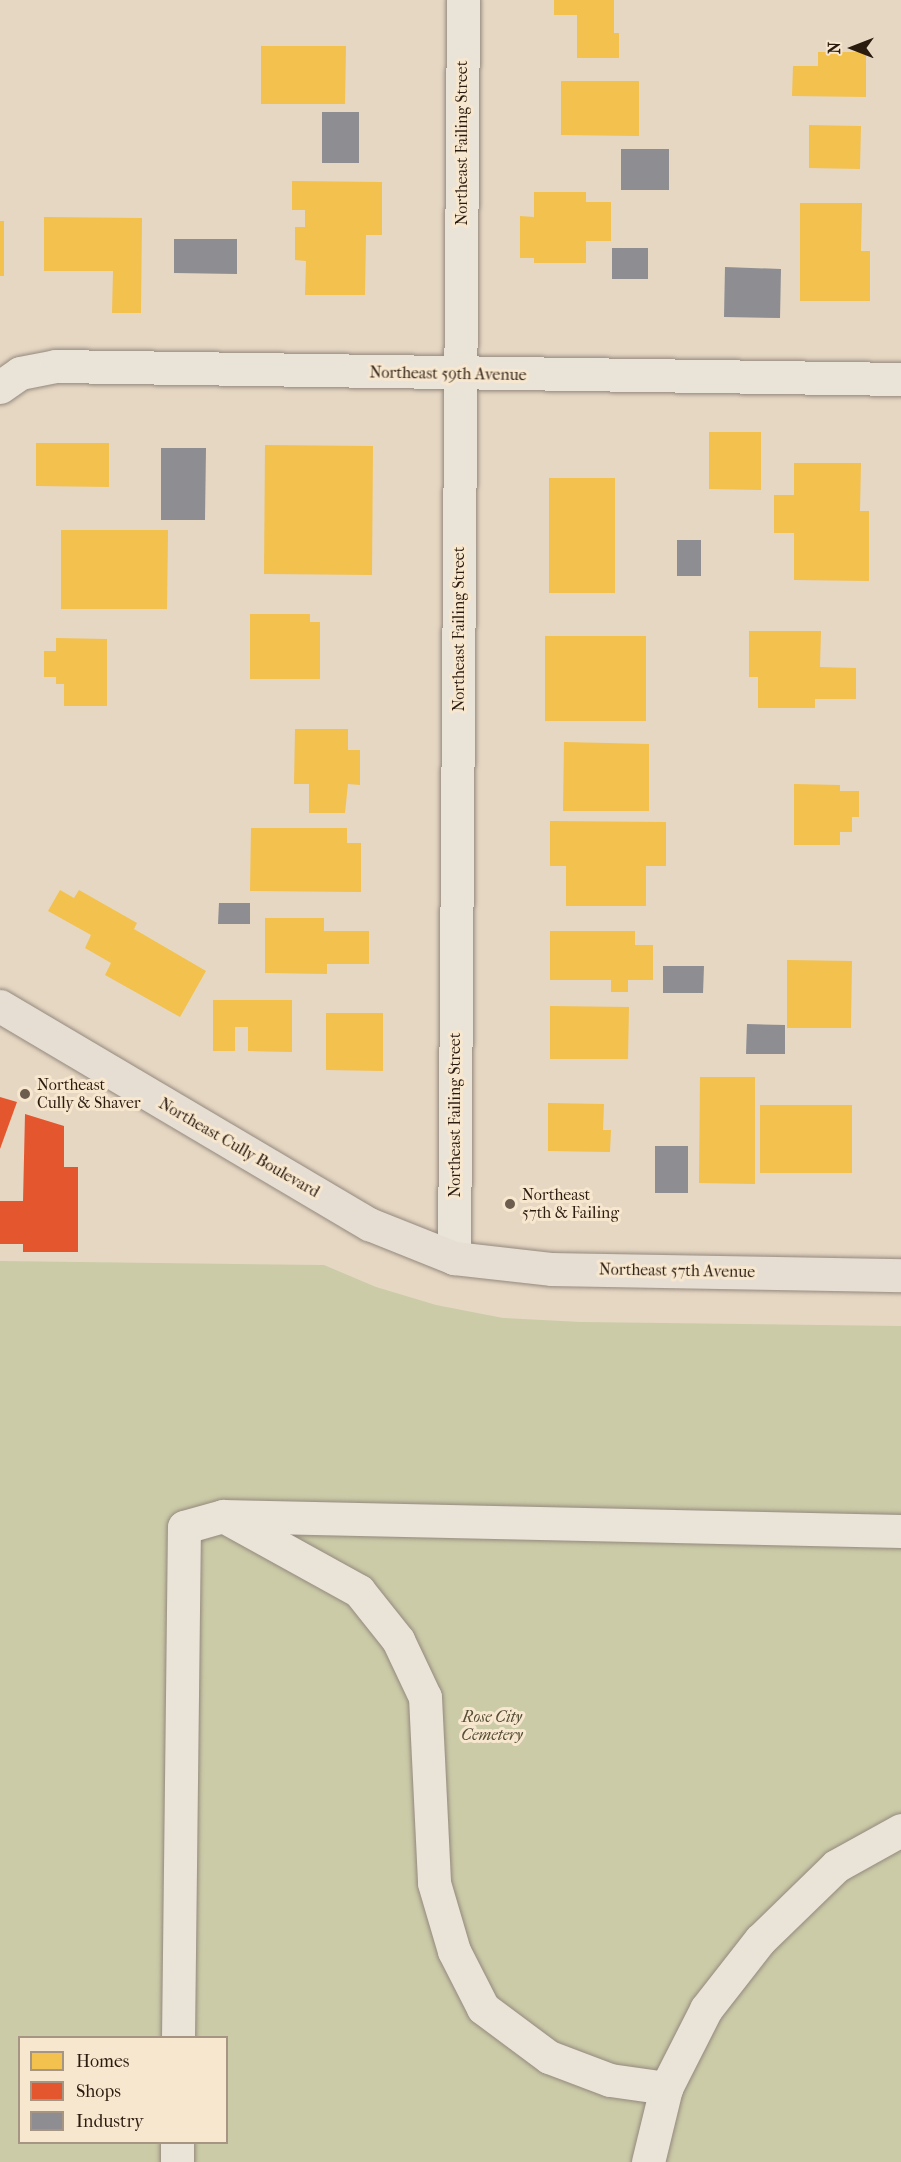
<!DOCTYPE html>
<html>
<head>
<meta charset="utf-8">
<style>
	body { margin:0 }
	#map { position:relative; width:901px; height:2162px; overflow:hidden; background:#e6d7c3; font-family:"IM FELL French Canon",serif }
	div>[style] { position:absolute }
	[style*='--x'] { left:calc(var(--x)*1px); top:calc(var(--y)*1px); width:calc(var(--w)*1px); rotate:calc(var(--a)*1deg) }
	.green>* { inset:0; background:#cbcba8 }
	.homes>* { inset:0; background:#f2c14e }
	.shops>* { inset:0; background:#e4572e }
	.industry>* { inset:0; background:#8d8d92 }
	.roads { filter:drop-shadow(0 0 2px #94897d) drop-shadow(0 0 2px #94897d) }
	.minor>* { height:33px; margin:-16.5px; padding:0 16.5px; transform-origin:16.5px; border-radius:16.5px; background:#eae3d8 }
	.major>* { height:33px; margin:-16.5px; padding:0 16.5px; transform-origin:16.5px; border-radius:16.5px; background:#e6ded2 }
	.dots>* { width:16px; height:16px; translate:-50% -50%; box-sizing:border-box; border:3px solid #f8e7cf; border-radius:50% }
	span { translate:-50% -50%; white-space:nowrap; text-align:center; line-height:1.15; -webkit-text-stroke:6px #f8e7cf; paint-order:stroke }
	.street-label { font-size:16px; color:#2a1b0f }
	.poi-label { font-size:16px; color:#2a1b0f }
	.left { translate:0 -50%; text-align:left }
	.park-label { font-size:16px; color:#544d36; font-style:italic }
	.legend { position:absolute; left:18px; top:2036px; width:210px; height:108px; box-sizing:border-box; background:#f8e7cf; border:2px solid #a69582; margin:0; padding:8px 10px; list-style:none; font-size:18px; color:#2a1b0f }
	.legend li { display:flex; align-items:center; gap:12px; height:30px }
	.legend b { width:30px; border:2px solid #a69582 }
	.north { position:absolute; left:823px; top:18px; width:60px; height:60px; -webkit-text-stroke:4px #f8e7cf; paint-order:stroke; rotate:270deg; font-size:16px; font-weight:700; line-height:24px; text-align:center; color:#2a1b0f }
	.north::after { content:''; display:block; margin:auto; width:21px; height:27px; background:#2a1b0f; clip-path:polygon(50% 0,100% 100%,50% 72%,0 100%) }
</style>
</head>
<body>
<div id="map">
	<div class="green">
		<div style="clip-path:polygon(evenodd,0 1261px,324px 1265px,376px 1287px,436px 1305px,503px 1318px,581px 1322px,901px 1326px,901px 2162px,0 2162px,0 1261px,20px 2038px,226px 2038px,226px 2142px,20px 2142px,20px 2038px)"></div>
	</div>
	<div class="homes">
		<div style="clip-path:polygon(554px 0,614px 0,614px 33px,619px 33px,619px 58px,577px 58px,577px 15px,554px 15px)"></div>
		<div style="clip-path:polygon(261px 46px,346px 46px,345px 104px,261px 104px)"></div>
		<div style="clip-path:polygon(818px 52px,866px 52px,866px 97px,792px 96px,793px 66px,818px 66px)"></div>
		<div style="clip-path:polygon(561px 81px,639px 81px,639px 136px,561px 135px)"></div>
		<div style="clip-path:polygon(809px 125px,861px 126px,860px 169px,809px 168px)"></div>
		<div style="clip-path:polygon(292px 181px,382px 182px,382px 235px,366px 235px,365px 295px,305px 295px,306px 261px,295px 260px,295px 227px,305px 227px,305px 210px,292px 210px)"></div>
		<div style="clip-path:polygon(534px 192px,586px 192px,586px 202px,611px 202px,611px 241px,586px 241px,586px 263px,534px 263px,534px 258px,520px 258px,520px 216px,534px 217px)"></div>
		<div style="clip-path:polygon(800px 203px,862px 203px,861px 251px,870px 251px,870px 301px,800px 301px)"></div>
		<div style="clip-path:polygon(44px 217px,142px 218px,141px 313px,112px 313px,113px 271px,44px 271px)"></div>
		<div style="clip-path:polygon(0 221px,4px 221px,4px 276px,0 276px)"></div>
		<div style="clip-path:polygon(709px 432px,761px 432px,761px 490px,709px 489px)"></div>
		<div style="clip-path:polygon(36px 443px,109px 443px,109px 487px,36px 486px)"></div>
		<div style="clip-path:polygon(265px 445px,373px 446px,372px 575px,264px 574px)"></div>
		<div style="clip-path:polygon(794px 463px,861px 463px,860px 511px,869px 511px,869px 581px,794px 580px,794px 533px,774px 533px,774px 495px,794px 495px)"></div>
		<div style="clip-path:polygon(549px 478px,615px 478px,615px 593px,549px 593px)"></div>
		<div style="clip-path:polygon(61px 530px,168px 530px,167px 609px,61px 609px)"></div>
		<div style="clip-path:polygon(250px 614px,310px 614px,310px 622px,320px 622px,320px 679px,250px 679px)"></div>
		<div style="clip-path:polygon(749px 631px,821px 631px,820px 667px,856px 668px,856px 699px,815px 699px,815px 708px,758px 708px,758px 677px,749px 677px)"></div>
		<div style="clip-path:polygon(545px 636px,646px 636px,646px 721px,545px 721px)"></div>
		<div style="clip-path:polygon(56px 638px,107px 639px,107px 706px,64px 706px,64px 684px,56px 684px,56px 677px,44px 677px,44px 651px,56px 651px)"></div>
		<div style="clip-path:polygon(295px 729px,348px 729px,348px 750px,360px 750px,360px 785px,348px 784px,345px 813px,309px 813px,309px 784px,294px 784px)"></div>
		<div style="clip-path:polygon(564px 742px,649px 744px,649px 811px,563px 811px)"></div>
		<div style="clip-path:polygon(794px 784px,840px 785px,840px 791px,859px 791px,859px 817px,852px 817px,852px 832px,840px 832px,840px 845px,794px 845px)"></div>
		<div style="clip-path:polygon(550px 821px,666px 822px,666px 866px,646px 866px,646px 906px,566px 906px,566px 866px,550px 866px)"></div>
		<div style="clip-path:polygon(251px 828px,347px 828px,347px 843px,361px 843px,361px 892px,250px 891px)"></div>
		<div style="clip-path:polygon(60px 890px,74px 898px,79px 890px,137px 923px,134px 929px,206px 971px,180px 1017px,105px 975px,111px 963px,85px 948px,91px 935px,48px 911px)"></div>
		<div style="clip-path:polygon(265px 918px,324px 918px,324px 931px,369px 931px,369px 964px,327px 964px,327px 974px,265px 973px)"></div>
		<div style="clip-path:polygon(550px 931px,635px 931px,635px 945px,653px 945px,653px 980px,628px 980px,628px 992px,611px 992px,611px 980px,550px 980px)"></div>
		<div style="clip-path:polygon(787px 960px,852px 961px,851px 1028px,787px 1028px)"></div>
		<div style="clip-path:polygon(213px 1000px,292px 1000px,292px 1052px,248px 1051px,248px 1027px,235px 1027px,235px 1051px,213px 1051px)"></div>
		<div style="clip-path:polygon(550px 1006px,629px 1007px,628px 1059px,550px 1059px)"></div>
		<div style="clip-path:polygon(326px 1013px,383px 1013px,383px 1071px,326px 1070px)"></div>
		<div style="clip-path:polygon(700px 1077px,755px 1077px,755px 1184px,699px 1183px)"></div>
		<div style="clip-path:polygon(548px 1103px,604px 1104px,603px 1130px,611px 1130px,610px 1152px,548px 1151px)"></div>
		<div style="clip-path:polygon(760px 1105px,852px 1105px,852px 1173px,760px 1173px)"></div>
	</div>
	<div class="shops">
		<div style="clip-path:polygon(0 1097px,17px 1102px,0 1149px)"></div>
		<div style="clip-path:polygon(25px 1114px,64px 1126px,64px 1167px,78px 1167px,78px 1252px,23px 1252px,23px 1244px,0 1244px,0 1201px,23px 1201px)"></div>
	</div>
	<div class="industry">
		<div style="clip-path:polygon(322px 112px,359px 112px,359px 163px,322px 163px)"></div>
		<div style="clip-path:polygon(621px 149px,669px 149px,669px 190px,621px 190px)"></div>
		<div style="clip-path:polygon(174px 239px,237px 239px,237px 274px,174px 273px)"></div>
		<div style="clip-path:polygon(612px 248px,648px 248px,648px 279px,612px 279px)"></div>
		<div style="clip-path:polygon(725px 267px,781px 269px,780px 318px,724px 317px)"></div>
		<div style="clip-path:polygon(161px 448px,206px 448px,205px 520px,161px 520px)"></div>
		<div style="clip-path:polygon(677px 540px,701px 540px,701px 576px,677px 576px)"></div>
		<div style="clip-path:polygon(219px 903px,250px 903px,250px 924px,218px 924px)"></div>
		<div style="clip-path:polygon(663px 966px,704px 966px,703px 993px,663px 993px)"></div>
		<div style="clip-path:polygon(747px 1024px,785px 1025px,785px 1054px,746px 1054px)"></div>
		<div style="clip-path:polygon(655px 1146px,688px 1146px,688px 1193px,655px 1193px)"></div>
	</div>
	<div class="roads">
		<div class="minor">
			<div style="--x:0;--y:387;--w:24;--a:-35"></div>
			<div style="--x:20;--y:373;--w:36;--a:-11"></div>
			<div style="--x:55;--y:366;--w:846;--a:0.88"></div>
			<div style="--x:454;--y:1258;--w:1258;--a:-89.59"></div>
			<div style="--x:227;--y:1518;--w:151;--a:28.9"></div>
			<div style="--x:359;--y:1591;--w:63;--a:51.5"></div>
			<div style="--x:398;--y:1640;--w:63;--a:64.7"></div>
			<div style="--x:425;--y:1697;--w:186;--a:87.2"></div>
			<div style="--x:434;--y:1883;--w:71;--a:73.6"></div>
			<div style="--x:454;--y:1951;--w:64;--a:63"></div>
			<div style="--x:483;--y:2008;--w:82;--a:36.6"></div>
			<div style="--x:549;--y:2057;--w:65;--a:20.7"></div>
			<div style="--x:610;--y:2080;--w:57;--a:8.1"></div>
			<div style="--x:178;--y:2038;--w:511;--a:-89.33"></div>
			<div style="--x:184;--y:1527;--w:41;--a:-15.8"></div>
			<div style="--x:223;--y:1516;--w:678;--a:1.27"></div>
			<div style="--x:177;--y:2162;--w:20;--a:-90"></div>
			<div style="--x:648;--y:2162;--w:76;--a:-76.3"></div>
			<div style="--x:666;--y:2088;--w:89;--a:-63.1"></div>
			<div style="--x:706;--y:2009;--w:88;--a:-52"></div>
			<div style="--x:760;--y:1940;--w:106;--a:-44.2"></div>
			<div style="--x:836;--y:1866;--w:74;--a:-29"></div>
		</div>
		<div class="major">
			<div style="--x:0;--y:1006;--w:429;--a:30.6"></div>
			<div style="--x:369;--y:1224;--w:92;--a:21.8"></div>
			<div style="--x:454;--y:1258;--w:99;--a:6.4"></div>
			<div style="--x:552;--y:1269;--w:349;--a:1"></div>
		</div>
	</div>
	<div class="dots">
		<div style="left:25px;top:1094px;background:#6c5d4e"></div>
		<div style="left:510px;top:1204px;background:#6c5d4e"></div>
	</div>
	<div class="street-label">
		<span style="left:462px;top:143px;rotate:-90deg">Northeast Failing Street</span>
		<span style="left:448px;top:374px;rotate:1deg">Northeast 59th Avenue</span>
		<span style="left:459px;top:629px;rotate:-90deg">Northeast Failing Street</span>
		<span style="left:455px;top:1115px;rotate:-90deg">Northeast Failing Street</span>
		<span style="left:239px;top:1148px;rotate:30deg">Northeast Cully Boulevard</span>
		<span style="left:677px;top:1271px;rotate:1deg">Northeast 57th Avenue</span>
	</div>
	<div class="poi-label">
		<span class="left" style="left:37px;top:1094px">Northeast<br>Cully &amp; Shaver</span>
		<span class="left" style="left:522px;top:1204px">Northeast<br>57th &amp; Failing</span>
	</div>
	<div class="park-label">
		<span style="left:492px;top:1726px">Rose City<br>Cemetery</span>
	</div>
	<ul class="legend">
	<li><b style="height:16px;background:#f2c14e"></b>Homes</li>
	<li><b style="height:16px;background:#e4572e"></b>Shops</li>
	<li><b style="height:16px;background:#8d8d92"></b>Industry</li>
	</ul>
	<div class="north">N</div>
</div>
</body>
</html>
